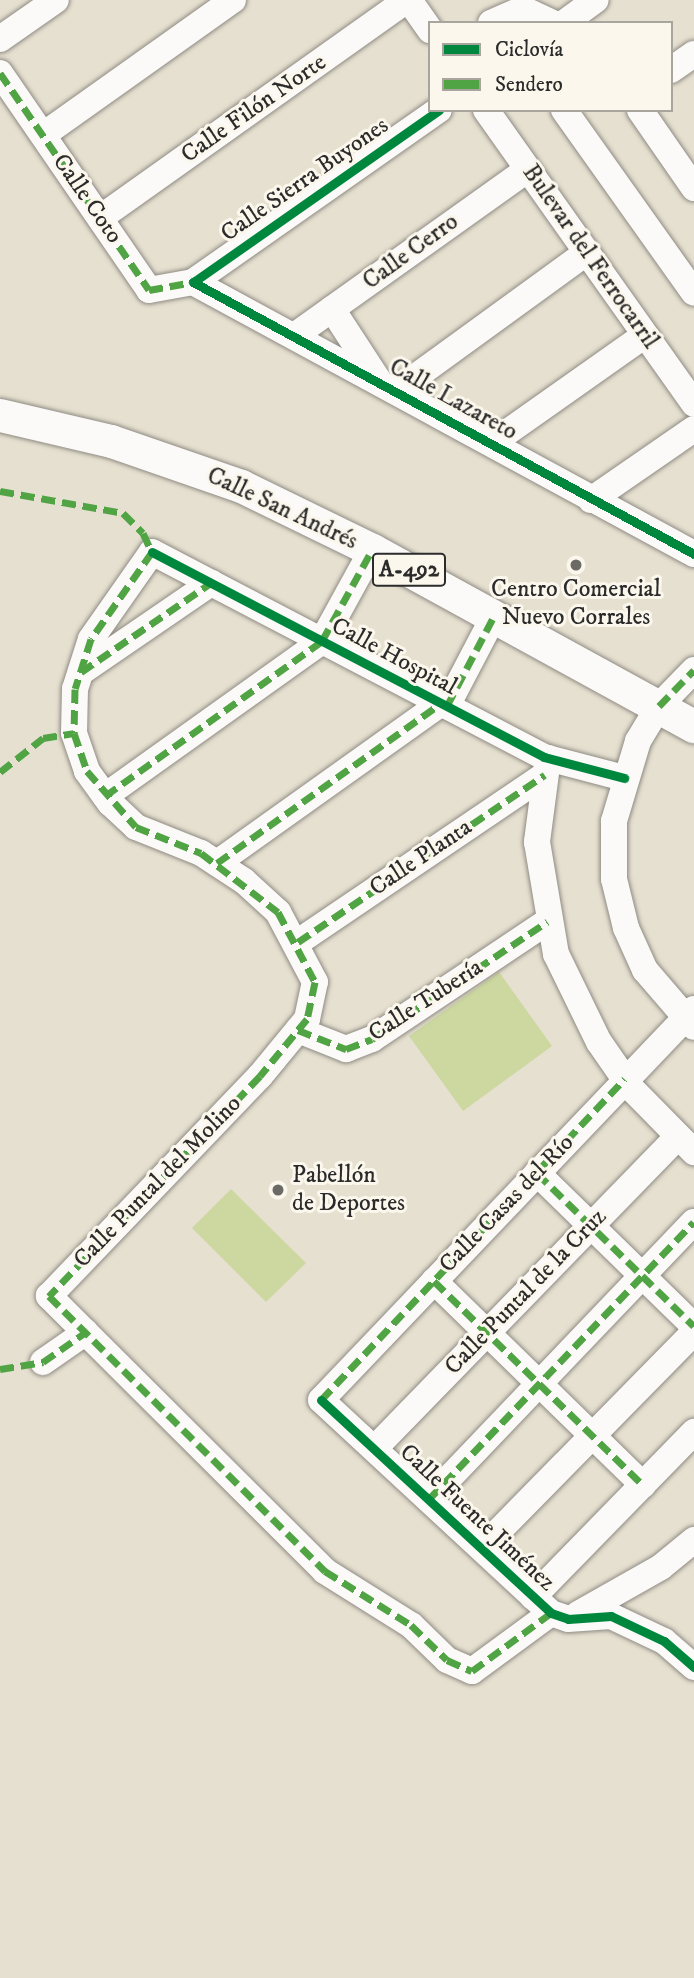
<!DOCTYPE html>
<html>
<head>
<meta charset="utf-8">
<style>
	body { margin:0 }
	#map { position:relative; width:694px; height:1978px; overflow:hidden; background:#e6e0d0; font-family:"IM FELL DW Pica",serif }
	div>[style] { position:absolute }
	[style*='--x'] { left:calc(var(--x)*1px); top:calc(var(--y)*1px); width:calc(var(--w)*1px); rotate:calc(var(--a)*1deg) }
	.green>* { inset:0; background:#ccd8a0 }
	.roads { filter:drop-shadow(0 0 2px #8f8b83) drop-shadow(0 0 2px #8f8b83) }
	.minor>* { height:26px; margin:-13px; padding:0 13px; transform-origin:13px; border-radius:13px; background:#fbfaf8 }
	.major>* { height:33px; margin:-16.5px; padding:0 16.5px; transform-origin:16.5px; border-radius:16.5px; background:#fbfaf8 }
	.quiet>* { height:7px; margin-top:-3.5px; transform-origin:0; background:repeating-linear-gradient(90deg,#51a443 0 14px,transparent 0 21px) }
	.cycleway>* { height:9px; margin:-4.5px; padding:0 4.5px; transform-origin:4.5px; border-radius:4.5px; background:#00873e }
	.dots>* { width:19px; height:19px; translate:-50% -50%; box-sizing:border-box; border:4px solid #fbf7ec; border-radius:50% }
	span { translate:-50% -50%; white-space:nowrap; text-align:center; line-height:1.15; -webkit-text-stroke:6px #fbf7ec; paint-order:stroke }
	.shield-label span { padding:2px 5px; background:#fbf7ec; border:2px solid; border-radius:5px; -webkit-text-stroke-width:0 }
	.shield-label { font-size:23px; color:#2b2b2b; font-weight:700 }
	.street-label { font-size:24px; color:#2b2b2b }
	.poi-label { font-size:24px; color:#2b2b2b }
	.left { translate:0 -50%; text-align:left }
	.legend { position:absolute; left:428px; top:21px; width:245px; height:91px; box-sizing:border-box; background:#fbf7ec; border:2px solid #a8a59f; margin:0; padding:9px 12px; list-style:none; font-size:21px; color:#2b2b2b }
	.legend li { display:flex; align-items:center; gap:14px; height:35px }
	.legend b { width:35px; border:2px solid #a8a59f }
</style>
</head>
<body>
<div id="map">
	<div class="green">
		<div style="clip-path:polygon(499px 972px,552px 1046px,463px 1111px,409px 1036px)"></div>
		<div style="clip-path:polygon(231px 1189px,306px 1263px,266px 1302px,192px 1228px)"></div>
	</div>
	<div class="roads">
		<div class="minor">
			<div style="--x:409;--y:0;--w:37;--a:55"></div>
			<div style="--x:491;--y:23;--w:35;--a:-24"></div>
			<div style="--x:523;--y:9;--w:33;--a:25"></div>
			<div style="--x:564;--y:23;--w:39;--a:-36"></div>
			<div style="--x:0;--y:39;--w:68;--a:-34.9"></div>
			<div style="--x:671;--y:70;--w:28;--a:-35"></div>
			<div style="--x:0;--y:73;--w:263;--a:55.5"></div>
			<div style="--x:149;--y:290;--w:45;--a:-10.3"></div>
			<div style="--x:193;--y:282;--w:300;--a:-35"></div>
			<div style="--x:486;--y:110;--w:360;--a:54.7"></div>
			<div style="--x:564;--y:110;--w:224;--a:54.6"></div>
			<div style="--x:640;--y:110;--w:95;--a:55.3"></div>
			<div style="--x:43;--y:135;--w:233;--a:-35.4"></div>
			<div style="--x:100;--y:218;--w:377;--a:-35.4"></div>
			<div style="--x:193;--y:282;--w:570;--a:28.5"></div>
			<div style="--x:332;--y:309;--w:86;--a:56.9"></div>
			<div style="--x:294;--y:336;--w:287;--a:-35.5"></div>
			<div style="--x:396;--y:391;--w:236;--a:-36"></div>
			<div style="--x:492;--y:443;--w:187;--a:-35.2"></div>
			<div style="--x:591;--y:500;--w:125;--a:-34.6"></div>
			<div style="--x:694;--y:670;--w:50;--a:134.2"></div>
			<div style="--x:659;--y:706;--w:41;--a:121"></div>
			<div style="--x:638;--y:741;--w:84;--a:106.7"></div>
			<div style="--x:614;--y:821;--w:58;--a:90"></div>
			<div style="--x:614;--y:879;--w:50;--a:76.2"></div>
			<div style="--x:626;--y:928;--w:46;--a:65.7"></div>
			<div style="--x:645;--y:970;--w:75;--a:49.3"></div>
			<div style="--x:81;--y:672;--w:158;--a:-34.4"></div>
			<div style="--x:447;--y:706;--w:102;--a:-62.4"></div>
			<div style="--x:548;--y:758;--w:85;--a:97.5"></div>
			<div style="--x:537;--y:842;--w:114;--a:80.4"></div>
			<div style="--x:556;--y:954;--w:98;--a:64"></div>
			<div style="--x:599;--y:1042;--w:56;--a:55.2"></div>
			<div style="--x:631;--y:1088;--w:90;--a:45.5"></div>
			<div style="--x:105;--y:796;--w:267;--a:-35.5"></div>
			<div style="--x:322;--y:641;--w:104;--a:-61.2"></div>
			<div style="--x:217;--y:863;--w:275;--a:-35.5"></div>
			<div style="--x:298;--y:942;--w:298;--a:-34.1"></div>
			<div style="--x:694;--y:1009;--w:540;--a:133.65"></div>
			<div style="--x:321;--y:1400;--w:313;--a:42.8"></div>
			<div style="--x:551;--y:1613;--w:18;--a:19"></div>
			<div style="--x:568;--y:1619;--w:43;--a:-4"></div>
			<div style="--x:611;--y:1616;--w:59;--a:25.3"></div>
			<div style="--x:664;--y:1641;--w:40;--a:41"></div>
			<div style="--x:298;--y:1030;--w:52;--a:21.6"></div>
			<div style="--x:346;--y:1049;--w:28;--a:-21"></div>
			<div style="--x:372;--y:1039;--w:211;--a:-33.8"></div>
			<div style="--x:537;--y:1173;--w:219;--a:44.3"></div>
			<div style="--x:434;--y:1281;--w:292;--a:44.3"></div>
			<div style="--x:43;--y:1362;--w:52;--a:-34.9"></div>
			<div style="--x:375;--y:1448;--w:434;--a:-45.8"></div>
			<div style="--x:429;--y:1499;--w:383;--a:-46.3"></div>
			<div style="--x:482;--y:1548;--w:303;--a:-45.5"></div>
			<div style="--x:533;--y:1597;--w:231;--a:-45.7"></div>
			<div style="--x:551;--y:1613;--w:98;--a:143.7"></div>
			<div style="--x:472;--y:1671;--w:27;--a:-156"></div>
			<div style="--x:447;--y:1660;--w:50;--a:-135.8"></div>
			<div style="--x:411;--y:1625;--w:102;--a:-147.9"></div>
			<div style="--x:325;--y:1571;--w:390;--a:-135.1"></div>
			<div style="--x:49;--y:1296;--w:305;--a:-46.2"></div>
			<div style="--x:260;--y:1076;--w:74;--a:-50.5"></div>
			<div style="--x:307;--y:1019;--w:38;--a:-78"></div>
			<div style="--x:315;--y:982;--w:79;--a:-117.9"></div>
			<div style="--x:278;--y:912;--w:46;--a:-137.6"></div>
			<div style="--x:244;--y:881;--w:51;--a:-146.9"></div>
			<div style="--x:201;--y:853;--w:70;--a:-158.2"></div>
			<div style="--x:136;--y:827;--w:35;--a:-137"></div>
			<div style="--x:110;--y:803;--w:39;--a:-126"></div>
			<div style="--x:87;--y:771;--w:40;--a:-108.9"></div>
			<div style="--x:74;--y:733;--w:44;--a:-88.7"></div>
			<div style="--x:75;--y:689;--w:52;--a:-72.3"></div>
			<div style="--x:91;--y:639;--w:106;--a:-55"></div>
			<div style="--x:152;--y:552;--w:442;--a:27.6"></div>
			<div style="--x:544;--y:757;--w:83;--a:14.7"></div>
			<div style="--x:578;--y:1614;--w:95;--a:-29.5"></div>
			<div style="--x:661;--y:1567;--w:43;--a:-39.3"></div>
		</div>
		<div class="major">
			<div style="--x:0;--y:415;--w:114;--a:13.2"></div>
			<div style="--x:111;--y:441;--w:138;--a:19.1"></div>
			<div style="--x:241;--y:486;--w:146;--a:26"></div>
			<div style="--x:372;--y:550;--w:367;--a:28.7"></div>
		</div>
	</div>
	<div class="quiet">
		<div style="--x:0;--y:73;--w:263;--a:55.5"></div>
		<div style="--x:149;--y:290;--w:45;--a:-10.3"></div>
		<div style="--x:0;--y:491;--w:125;--a:10.1"></div>
		<div style="--x:123;--y:513;--w:28;--a:45"></div>
		<div style="--x:143;--y:533;--w:21;--a:65"></div>
		<div style="--x:152;--y:552;--w:106;--a:125"></div>
		<div style="--x:91;--y:639;--w:52;--a:107.7"></div>
		<div style="--x:75;--y:689;--w:44;--a:91.3"></div>
		<div style="--x:74;--y:733;--w:40;--a:71.1"></div>
		<div style="--x:87;--y:771;--w:74;--a:48.8"></div>
		<div style="--x:136;--y:827;--w:70;--a:21.8"></div>
		<div style="--x:201;--y:853;--w:97;--a:37.5"></div>
		<div style="--x:278;--y:912;--w:79;--a:62.1"></div>
		<div style="--x:315;--y:982;--w:38;--a:102"></div>
		<div style="--x:307;--y:1019;--w:74;--a:129.5"></div>
		<div style="--x:260;--y:1076;--w:305;--a:133.8"></div>
		<div style="--x:49;--y:1296;--w:390;--a:44.9"></div>
		<div style="--x:325;--y:1571;--w:102;--a:32.1"></div>
		<div style="--x:411;--y:1625;--w:50;--a:44.2"></div>
		<div style="--x:447;--y:1660;--w:27;--a:24"></div>
		<div style="--x:472;--y:1671;--w:98;--a:-36.3"></div>
		<div style="--x:81;--y:672;--w:158;--a:-34.4"></div>
		<div style="--x:447;--y:706;--w:102;--a:-62.4"></div>
		<div style="--x:659;--y:706;--w:50;--a:-45.8"></div>
		<div style="--x:0;--y:772;--w:55;--a:-38.3"></div>
		<div style="--x:43;--y:738;--w:31;--a:-9"></div>
		<div style="--x:105;--y:796;--w:267;--a:-35.5"></div>
		<div style="--x:322;--y:641;--w:104;--a:-61.2"></div>
		<div style="--x:217;--y:863;--w:275;--a:-35.5"></div>
		<div style="--x:298;--y:942;--w:298;--a:-34.1"></div>
		<div style="--x:298;--y:1030;--w:52;--a:21.6"></div>
		<div style="--x:346;--y:1049;--w:28;--a:-21"></div>
		<div style="--x:372;--y:1039;--w:211;--a:-33.8"></div>
		<div style="--x:537;--y:1173;--w:219;--a:44.3"></div>
		<div style="--x:434;--y:1281;--w:292;--a:44.3"></div>
		<div style="--x:0;--y:1369;--w:44;--a:-9.2"></div>
		<div style="--x:43;--y:1362;--w:52;--a:-34.9"></div>
		<div style="--x:321;--y:1400;--w:442;--a:-46.6"></div>
		<div style="--x:429;--y:1499;--w:383;--a:-46.3"></div>
	</div>
	<div class="cycleway">
		<div style="--x:439;--y:110;--w:300;--a:145"></div>
		<div style="--x:193;--y:282;--w:570;--a:28.5"></div>
		<div style="--x:152;--y:552;--w:442;--a:27.6"></div>
		<div style="--x:544;--y:757;--w:83;--a:14.7"></div>
		<div style="--x:321;--y:1400;--w:313;--a:42.8"></div>
		<div style="--x:551;--y:1613;--w:18;--a:19"></div>
		<div style="--x:568;--y:1619;--w:43;--a:-4"></div>
		<div style="--x:611;--y:1616;--w:59;--a:25.3"></div>
		<div style="--x:664;--y:1641;--w:40;--a:41"></div>
	</div>
	<div class="dots">
		<div style="left:576px;top:565px;background:#6c6a65"></div>
		<div style="left:278px;top:1190px;background:#6c6a65"></div>
	</div>
	<div class="shield-label">
		<span style="left:409px;top:570px">A-492</span>
	</div>
	<div class="street-label">
		<span style="left:254px;top:109px;rotate:-35deg">Calle Filón Norte</span>
		<span style="left:305px;top:180px;rotate:-35deg">Calle Sierra Buyones</span>
		<span style="left:87px;top:199px;rotate:55deg">Calle Coto</span>
		<span style="left:411px;top:252px;rotate:-36deg">Calle Cerro</span>
		<span style="left:590px;top:257px;rotate:55deg">Bulevar del Ferrocarril</span>
		<span style="left:453px;top:400px;rotate:29deg">Calle Lazareto</span>
		<span style="left:282px;top:509px;rotate:25deg">Calle San Andrés</span>
		<span style="left:394px;top:657px;rotate:28deg">Calle Hospital</span>
		<span style="left:421px;top:858px;rotate:-34deg">Calle Planta</span>
		<span style="left:426px;top:1001px;rotate:-33deg">Calle Tubería</span>
		<span style="left:158px;top:1182px;rotate:-46deg">Calle Puntal del Molino</span>
		<span style="left:507px;top:1204px;rotate:-46deg">Calle Casas del Río</span>
		<span style="left:526px;top:1292px;rotate:-46deg">Calle Puntal de la Cruz</span>
		<span style="left:477px;top:1518px;rotate:43deg">Calle Fuente Jiménez</span>
	</div>
	<div class="poi-label">
		<span style="left:576px;top:604px">Centro Comercial<br>Nuevo Corrales</span>
		<span class="left" style="left:292px;top:1190px">Pabellón<br>de Deportes</span>
	</div>
	<ul class="legend">
	<li><b style="height:9px;background:#00873e"></b>Ciclovía</li>
	<li><b style="height:9px;background:#51a443"></b>Sendero</li>
	</ul>
</div>
</body>
</html>
